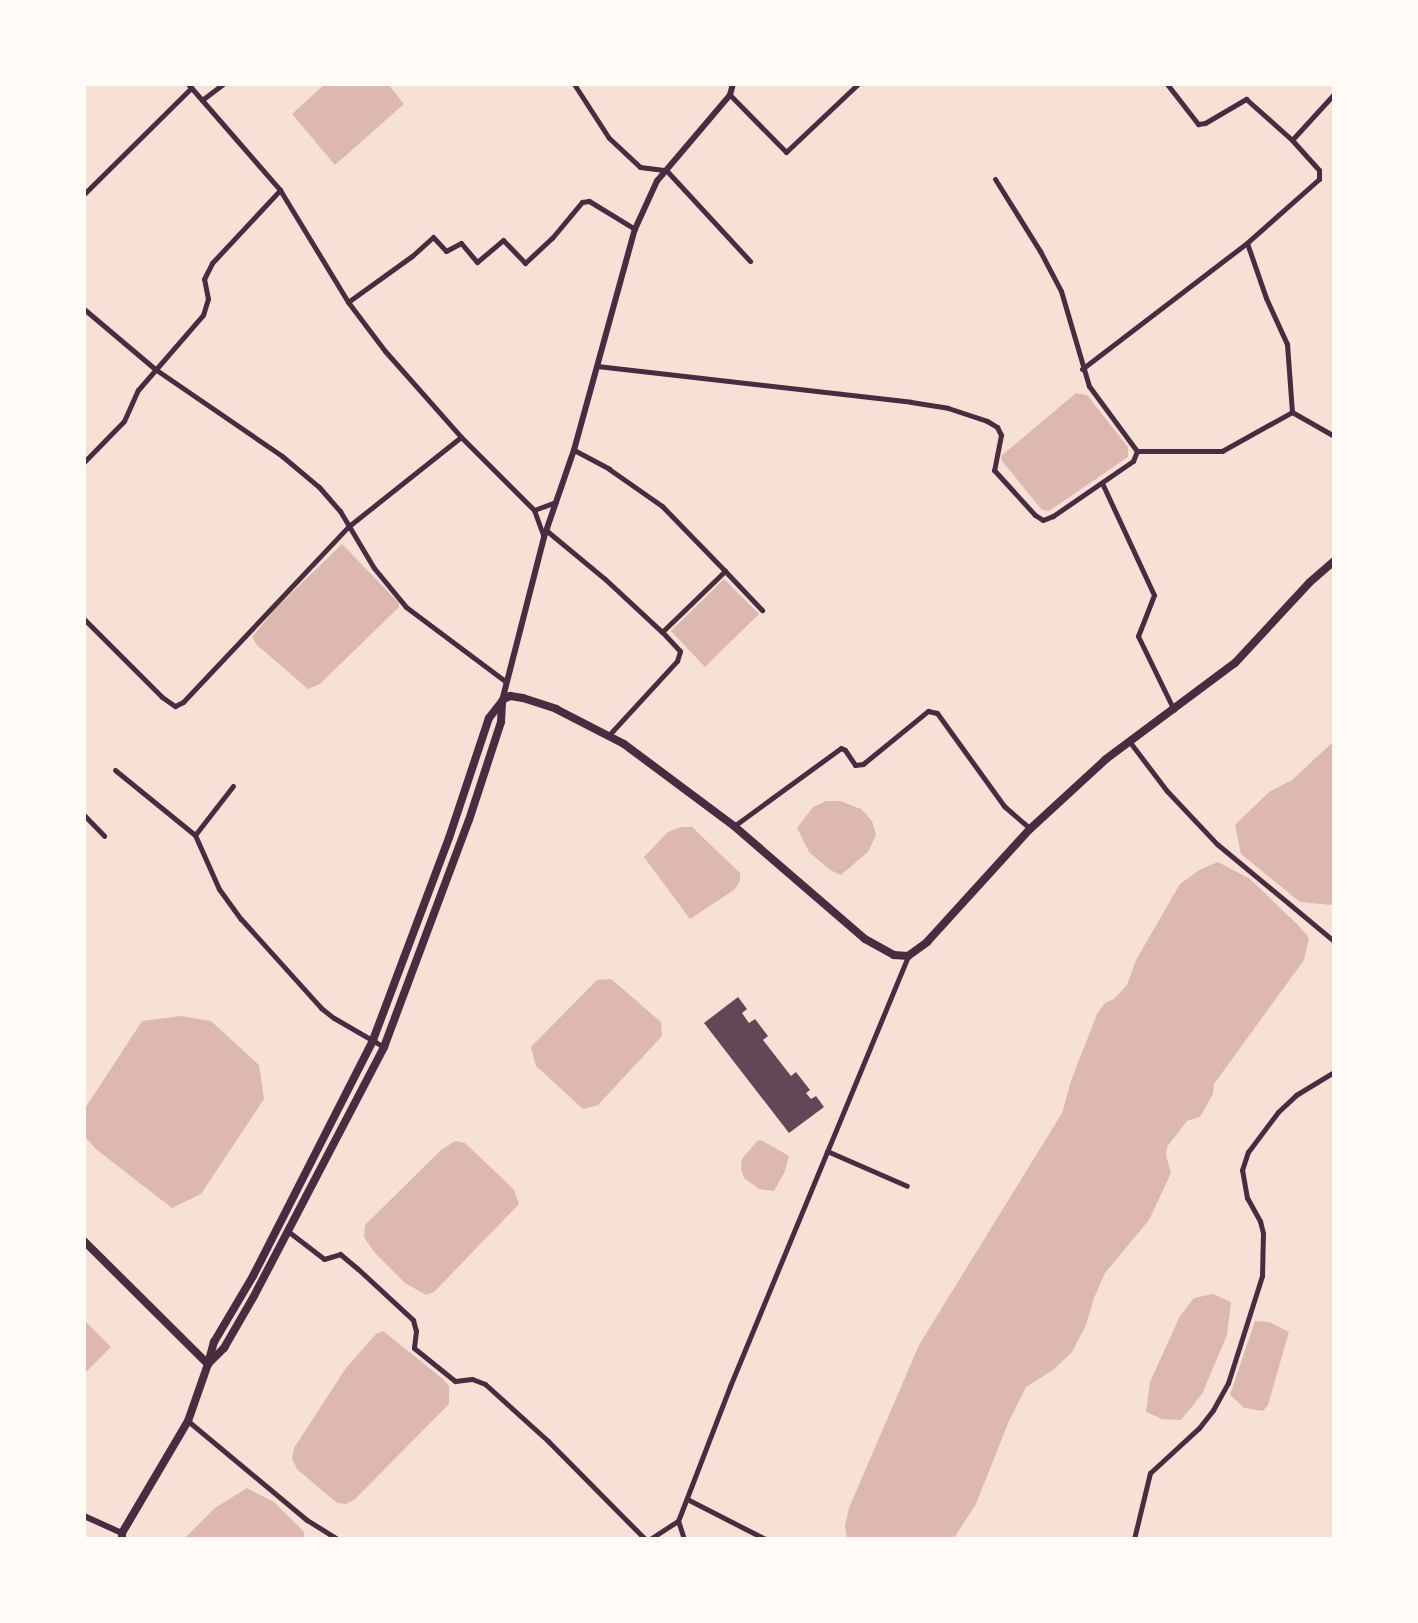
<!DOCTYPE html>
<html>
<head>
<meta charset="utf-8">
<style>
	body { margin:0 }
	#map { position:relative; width:1418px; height:1623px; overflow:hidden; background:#f7e1d7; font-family:"DejaVu Sans",sans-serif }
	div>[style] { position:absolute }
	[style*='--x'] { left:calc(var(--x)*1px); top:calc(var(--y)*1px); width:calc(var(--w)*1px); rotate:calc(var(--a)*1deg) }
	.water>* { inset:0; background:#dcb8b0 }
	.building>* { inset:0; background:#644757 }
	.minor>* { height:5px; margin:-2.5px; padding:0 2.5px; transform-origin:2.5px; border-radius:2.5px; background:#4a2c40 }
	.tertiary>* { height:6px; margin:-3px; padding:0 3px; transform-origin:3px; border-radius:3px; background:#4a2c40 }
	.trunk>* { height:8px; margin:-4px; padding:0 4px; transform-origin:4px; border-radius:4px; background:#4a2c40 }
	span { translate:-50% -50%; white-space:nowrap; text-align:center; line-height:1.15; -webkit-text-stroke:6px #fffaf5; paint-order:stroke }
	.frame { position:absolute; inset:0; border:86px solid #fffaf5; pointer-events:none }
</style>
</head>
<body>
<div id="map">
	<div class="water">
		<div style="clip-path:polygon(325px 84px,388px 84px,404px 104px,335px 165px,292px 114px)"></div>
		<div style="clip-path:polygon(1076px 393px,1087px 395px,1128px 447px,1128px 457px,1049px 511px,1042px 510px,1002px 461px,1001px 456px)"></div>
		<div style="clip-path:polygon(342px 544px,399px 603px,399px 607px,320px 684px,308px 689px,257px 645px,252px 637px,276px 608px)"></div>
		<div style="clip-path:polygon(724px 579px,759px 614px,705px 667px,671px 631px)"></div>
		<div style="clip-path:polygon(1334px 741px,1334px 900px,1331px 905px,1300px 902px,1241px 854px,1235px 825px,1269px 792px,1292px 780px)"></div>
		<div style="clip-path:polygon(826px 801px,840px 801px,861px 809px,872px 821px,876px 835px,868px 852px,841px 875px,830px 870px,809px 852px,797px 828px,813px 807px)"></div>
		<div style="clip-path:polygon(681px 827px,692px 827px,740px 873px,740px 881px,734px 890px,690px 919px,644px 857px,668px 832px)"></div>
		<div style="clip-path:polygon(1218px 862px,1250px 879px,1299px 926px,1309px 938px,1304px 960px,1214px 1084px,1213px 1094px,1200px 1117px,1187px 1121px,1167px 1147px,1166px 1155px,1171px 1173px,1149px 1220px,1105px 1273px,1094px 1298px,1086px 1325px,1072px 1352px,1053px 1370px,1026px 1387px,1009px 1421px,976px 1504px,956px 1535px,953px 1539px,847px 1539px,845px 1526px,849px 1508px,919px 1345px,1062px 1113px,1071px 1081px,1097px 1014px,1105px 1003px,1114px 999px,1127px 985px,1136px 960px,1180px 884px,1201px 869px)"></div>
		<div style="clip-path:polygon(611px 979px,661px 1022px,662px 1036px,598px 1105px,583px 1109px,536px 1066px,531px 1047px,597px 980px)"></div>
		<div style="clip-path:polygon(181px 1016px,211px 1021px,259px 1065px,264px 1099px,201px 1194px,172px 1208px,97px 1150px,84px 1136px,84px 1110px,142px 1021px)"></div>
		<div style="clip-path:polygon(761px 1140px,789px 1156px,785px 1171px,774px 1191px,759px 1189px,744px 1178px,741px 1168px,742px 1159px,757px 1141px)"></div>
		<div style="clip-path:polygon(455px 1141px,465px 1143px,506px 1182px,514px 1190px,519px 1204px,434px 1292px,426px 1295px,405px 1283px,374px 1252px,364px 1237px,365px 1225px,441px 1150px)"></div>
		<div style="clip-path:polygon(1213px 1294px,1231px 1302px,1227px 1335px,1202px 1394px,1181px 1420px,1162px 1419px,1146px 1412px,1150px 1382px,1180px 1316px,1194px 1298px)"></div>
		<div style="clip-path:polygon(84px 1320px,111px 1347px,84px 1374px)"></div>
		<div style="clip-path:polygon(1255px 1321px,1269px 1322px,1289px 1332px,1268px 1405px,1263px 1411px,1244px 1408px,1230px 1395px)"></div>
		<div style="clip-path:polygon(383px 1331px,443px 1379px,449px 1386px,449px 1404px,354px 1500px,346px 1504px,337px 1503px,297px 1469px,292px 1459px,294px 1448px,346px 1368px,376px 1334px)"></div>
		<div style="clip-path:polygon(247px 1488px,274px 1502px,304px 1532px,304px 1539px,184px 1539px,215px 1508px)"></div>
	</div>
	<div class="building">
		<div style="clip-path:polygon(738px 997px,747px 1009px,742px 1013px,749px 1023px,755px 1019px,768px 1036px,763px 1040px,791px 1076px,796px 1072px,810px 1090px,806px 1093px,811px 1099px,816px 1096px,824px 1107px,789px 1133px,704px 1023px)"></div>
	</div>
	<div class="minor">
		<div style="--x:188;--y:84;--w:140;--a:49"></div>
		<div style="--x:280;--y:190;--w:131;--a:58.7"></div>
		<div style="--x:348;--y:302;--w:61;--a:52.9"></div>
		<div style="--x:385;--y:351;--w:115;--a:48.5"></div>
		<div style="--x:461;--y:437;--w:103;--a:45"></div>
		<div style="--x:534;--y:510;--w:29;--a:70"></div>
		<div style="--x:574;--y:84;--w:64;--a:57.1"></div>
		<div style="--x:609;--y:138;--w:42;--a:43.1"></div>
		<div style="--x:640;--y:167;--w:26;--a:7"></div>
		<div style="--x:666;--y:170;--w:124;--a:47.3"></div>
		<div style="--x:1167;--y:84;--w:51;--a:52.2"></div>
		<div style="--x:1198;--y:124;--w:7;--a:-8"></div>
		<div style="--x:1205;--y:123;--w:48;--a:-30.3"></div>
		<div style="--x:1246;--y:99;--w:62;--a:41.7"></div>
		<div style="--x:1334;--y:94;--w:62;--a:132.4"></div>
		<div style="--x:1292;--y:140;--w:40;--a:48"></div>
		<div style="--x:1319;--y:170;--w:9;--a:90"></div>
		<div style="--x:1319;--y:179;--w:96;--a:138.4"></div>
		<div style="--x:1247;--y:243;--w:58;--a:70.9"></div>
		<div style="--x:1266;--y:298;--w:51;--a:65.5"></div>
		<div style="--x:1287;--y:344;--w:68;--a:85.8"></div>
		<div style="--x:1292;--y:412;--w:48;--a:29.7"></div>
		<div style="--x:730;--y:95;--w:80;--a:45.5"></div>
		<div style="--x:786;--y:152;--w:99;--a:-43.4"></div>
		<div style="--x:202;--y:100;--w:26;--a:-37"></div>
		<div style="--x:995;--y:179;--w:85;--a:58"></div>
		<div style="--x:1040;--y:251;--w:45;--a:62.3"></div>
		<div style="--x:1061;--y:291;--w:99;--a:73.6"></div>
		<div style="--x:1089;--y:386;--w:81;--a:53.6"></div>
		<div style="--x:84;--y:194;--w:151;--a:-44.7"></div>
		<div style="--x:348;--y:302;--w:79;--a:-35.7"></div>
		<div style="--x:412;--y:256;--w:28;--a:-42"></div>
		<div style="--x:433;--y:237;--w:19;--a:47"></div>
		<div style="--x:446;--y:251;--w:17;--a:-28"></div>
		<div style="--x:461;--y:243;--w:25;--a:50"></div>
		<div style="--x:477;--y:262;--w:34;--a:-40"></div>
		<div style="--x:503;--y:240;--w:32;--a:46"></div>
		<div style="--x:525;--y:263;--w:37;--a:-43"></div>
		<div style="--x:552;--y:238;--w:47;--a:-50.2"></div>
		<div style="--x:582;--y:202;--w:7;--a:-8"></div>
		<div style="--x:589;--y:201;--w:54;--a:31.3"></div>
		<div style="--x:84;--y:309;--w:93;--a:40.2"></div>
		<div style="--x:155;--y:369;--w:154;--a:34.4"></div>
		<div style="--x:282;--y:456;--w:48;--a:40"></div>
		<div style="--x:319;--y:487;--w:32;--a:49"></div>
		<div style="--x:340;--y:511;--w:66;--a:59.2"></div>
		<div style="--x:374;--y:568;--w:50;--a:50.6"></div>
		<div style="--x:406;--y:607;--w:124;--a:36.8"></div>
		<div style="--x:597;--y:366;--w:316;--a:6.5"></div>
		<div style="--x:911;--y:402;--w:37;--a:9"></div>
		<div style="--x:948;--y:408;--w:41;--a:18.4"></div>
		<div style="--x:987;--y:421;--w:12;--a:31"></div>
		<div style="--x:997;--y:427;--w:9;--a:63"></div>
		<div style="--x:1001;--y:435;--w:36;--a:101"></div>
		<div style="--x:994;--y:470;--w:61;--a:47.7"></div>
		<div style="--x:1035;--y:515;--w:9;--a:32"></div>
		<div style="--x:1043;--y:520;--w:11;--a:-22"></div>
		<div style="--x:1053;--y:516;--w:97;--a:-34.5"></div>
		<div style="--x:1133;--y:461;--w:11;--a:-68"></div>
		<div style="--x:1082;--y:369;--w:208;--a:-37.4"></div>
		<div style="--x:574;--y:450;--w:40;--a:28"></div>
		<div style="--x:609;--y:469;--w:65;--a:34.9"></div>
		<div style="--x:662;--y:506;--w:91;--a:45.9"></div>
		<div style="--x:1137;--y:451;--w:85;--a:0"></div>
		<div style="--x:1222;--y:451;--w:80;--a:-29.1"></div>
		<div style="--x:84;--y:462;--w:57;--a:-45.7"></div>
		<div style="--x:124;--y:421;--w:34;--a:-66"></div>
		<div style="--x:138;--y:390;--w:99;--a:-49.1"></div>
		<div style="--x:203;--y:315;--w:17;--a:-73"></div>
		<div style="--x:208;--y:299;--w:20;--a:-101"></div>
		<div style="--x:204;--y:279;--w:18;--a:-63"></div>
		<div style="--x:212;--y:263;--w:100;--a:-47"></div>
		<div style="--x:1102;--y:483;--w:123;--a:65.1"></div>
		<div style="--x:1154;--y:595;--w:44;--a:111.3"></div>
		<div style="--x:1138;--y:636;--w:82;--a:64.1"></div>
		<div style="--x:534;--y:510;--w:23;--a:-20"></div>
		<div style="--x:547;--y:531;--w:75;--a:39.6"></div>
		<div style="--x:605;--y:579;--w:78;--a:42.9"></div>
		<div style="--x:84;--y:619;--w:110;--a:45"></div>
		<div style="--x:162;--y:697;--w:16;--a:35"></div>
		<div style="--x:175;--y:706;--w:9;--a:-27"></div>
		<div style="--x:183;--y:702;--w:242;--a:-46.7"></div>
		<div style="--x:349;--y:526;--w:143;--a:-38.5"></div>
		<div style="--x:608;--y:736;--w:102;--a:-47.4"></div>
		<div style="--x:677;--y:661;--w:10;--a:-73"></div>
		<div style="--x:680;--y:651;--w:26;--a:-133"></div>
		<div style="--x:662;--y:632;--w:88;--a:-44.1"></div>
		<div style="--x:725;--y:571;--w:54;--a:46.5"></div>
		<div style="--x:1129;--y:741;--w:63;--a:52.8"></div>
		<div style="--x:1167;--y:791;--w:73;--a:46.7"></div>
		<div style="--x:1217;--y:844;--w:152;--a:39.7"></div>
		<div style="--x:115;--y:770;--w:103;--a:39.1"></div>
		<div style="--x:233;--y:786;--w:62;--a:127.8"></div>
		<div style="--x:195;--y:835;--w:59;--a:66"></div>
		<div style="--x:219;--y:889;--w:37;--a:54"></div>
		<div style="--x:241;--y:919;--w:120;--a:48"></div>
		<div style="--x:321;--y:1008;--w:16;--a:38"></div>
		<div style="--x:334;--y:1018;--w:58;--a:30.1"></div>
		<div style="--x:84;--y:815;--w:29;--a:46"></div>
		<div style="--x:734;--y:826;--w:132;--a:-36.1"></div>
		<div style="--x:841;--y:748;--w:4;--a:27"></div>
		<div style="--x:845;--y:750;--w:18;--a:56"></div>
		<div style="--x:855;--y:765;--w:8;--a:-7"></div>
		<div style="--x:863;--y:764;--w:84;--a:-39.2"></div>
		<div style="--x:928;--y:711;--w:9;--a:13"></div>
		<div style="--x:937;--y:713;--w:115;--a:54.2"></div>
		<div style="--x:1004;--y:806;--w:35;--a:41"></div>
		<div style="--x:827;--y:1151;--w:87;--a:23.6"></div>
		<div style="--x:289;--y:1232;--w:44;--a:37.6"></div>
		<div style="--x:324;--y:1259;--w:17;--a:-17"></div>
		<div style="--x:340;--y:1254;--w:23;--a:40"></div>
		<div style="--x:358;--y:1269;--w:75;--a:42.8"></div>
		<div style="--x:413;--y:1320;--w:11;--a:75"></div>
		<div style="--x:416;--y:1331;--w:17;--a:97"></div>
		<div style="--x:414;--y:1348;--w:53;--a:38.8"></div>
		<div style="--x:455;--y:1381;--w:17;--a:-7"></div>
		<div style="--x:472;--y:1379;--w:14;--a:21"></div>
		<div style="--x:485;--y:1384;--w:85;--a:42.1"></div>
		<div style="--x:548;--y:1441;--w:138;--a:45.3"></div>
		<div style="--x:188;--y:1421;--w:155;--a:39.8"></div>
		<div style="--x:307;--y:1520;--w:36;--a:32"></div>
		<div style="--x:687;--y:1499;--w:88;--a:27.1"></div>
		<div style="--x:650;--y:1539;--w:33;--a:-33"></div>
		<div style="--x:684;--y:1539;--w:19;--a:-108"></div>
		<div style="--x:678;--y:1521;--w:145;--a:-68.9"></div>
		<div style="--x:730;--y:1386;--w:465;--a:-67.5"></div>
		<div style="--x:1134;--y:1539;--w:68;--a:-76.4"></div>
		<div style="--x:1150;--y:1473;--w:67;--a:-42.6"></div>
		<div style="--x:1199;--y:1428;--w:23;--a:-52"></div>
		<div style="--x:1213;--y:1410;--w:31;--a:-61"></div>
		<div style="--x:1228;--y:1383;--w:112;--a:-72.4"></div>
		<div style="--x:1262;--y:1276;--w:43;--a:-88.7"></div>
		<div style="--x:1263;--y:1233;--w:12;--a:-104"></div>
		<div style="--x:1260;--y:1221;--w:26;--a:-119"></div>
		<div style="--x:1247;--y:1198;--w:28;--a:-100"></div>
		<div style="--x:1242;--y:1170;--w:19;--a:-72"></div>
		<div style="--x:1248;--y:1152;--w:50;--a:-53.1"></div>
		<div style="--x:1278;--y:1112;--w:25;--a:-43"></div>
		<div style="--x:1296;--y:1095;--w:44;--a:-31.2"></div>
	</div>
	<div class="tertiary">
		<div style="--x:502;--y:701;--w:169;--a:-75.6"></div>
		<div style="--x:544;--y:537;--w:92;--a:-71"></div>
		<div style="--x:574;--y:450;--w:229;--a:-74.6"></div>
		<div style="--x:635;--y:229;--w:53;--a:-65.4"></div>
		<div style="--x:657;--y:181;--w:113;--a:-49.7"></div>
		<div style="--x:730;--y:95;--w:11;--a:-75"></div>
		<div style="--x:84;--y:1516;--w:42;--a:24.1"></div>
	</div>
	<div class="trunk">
		<div style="--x:84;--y:1241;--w:175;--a:44.8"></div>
		<div style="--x:208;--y:1364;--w:60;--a:109.3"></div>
		<div style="--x:188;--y:1421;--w:130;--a:120.5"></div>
		<div style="--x:122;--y:1533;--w:6;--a:90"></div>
		<div style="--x:208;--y:1364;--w:23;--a:-75"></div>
		<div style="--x:214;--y:1342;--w:77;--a:-59.4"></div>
		<div style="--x:253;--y:1276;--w:265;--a:-63"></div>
		<div style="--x:373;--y:1040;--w:216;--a:-69.4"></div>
		<div style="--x:449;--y:838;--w:126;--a:-71.6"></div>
		<div style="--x:489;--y:718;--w:24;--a:-52"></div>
		<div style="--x:504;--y:699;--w:7;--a:-27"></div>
		<div style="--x:510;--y:696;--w:13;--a:9"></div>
		<div style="--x:523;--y:698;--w:35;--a:18"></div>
		<div style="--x:556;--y:709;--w:76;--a:27.2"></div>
		<div style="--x:624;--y:744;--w:137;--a:36.7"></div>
		<div style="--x:734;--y:826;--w:173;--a:40.8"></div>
		<div style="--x:865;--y:939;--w:33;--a:29"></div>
		<div style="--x:894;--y:955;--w:14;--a:4"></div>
		<div style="--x:908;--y:956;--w:24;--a:-36"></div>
		<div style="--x:927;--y:942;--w:153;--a:-47.7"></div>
		<div style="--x:1030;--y:829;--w:103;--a:-42.6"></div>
		<div style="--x:1106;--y:759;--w:161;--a:-36.7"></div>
		<div style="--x:1235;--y:663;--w:110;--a:-47.2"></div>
		<div style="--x:1310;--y:582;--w:32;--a:-41"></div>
		<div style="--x:208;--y:1364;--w:23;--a:-45"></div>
		<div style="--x:224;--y:1348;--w:60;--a:-60"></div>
		<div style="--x:254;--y:1296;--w:281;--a:-62.4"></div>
		<div style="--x:384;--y:1047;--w:242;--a:-69.5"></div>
		<div style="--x:469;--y:820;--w:103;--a:-71.9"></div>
		<div style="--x:501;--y:722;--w:21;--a:-87"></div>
	</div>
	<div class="frame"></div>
</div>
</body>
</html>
